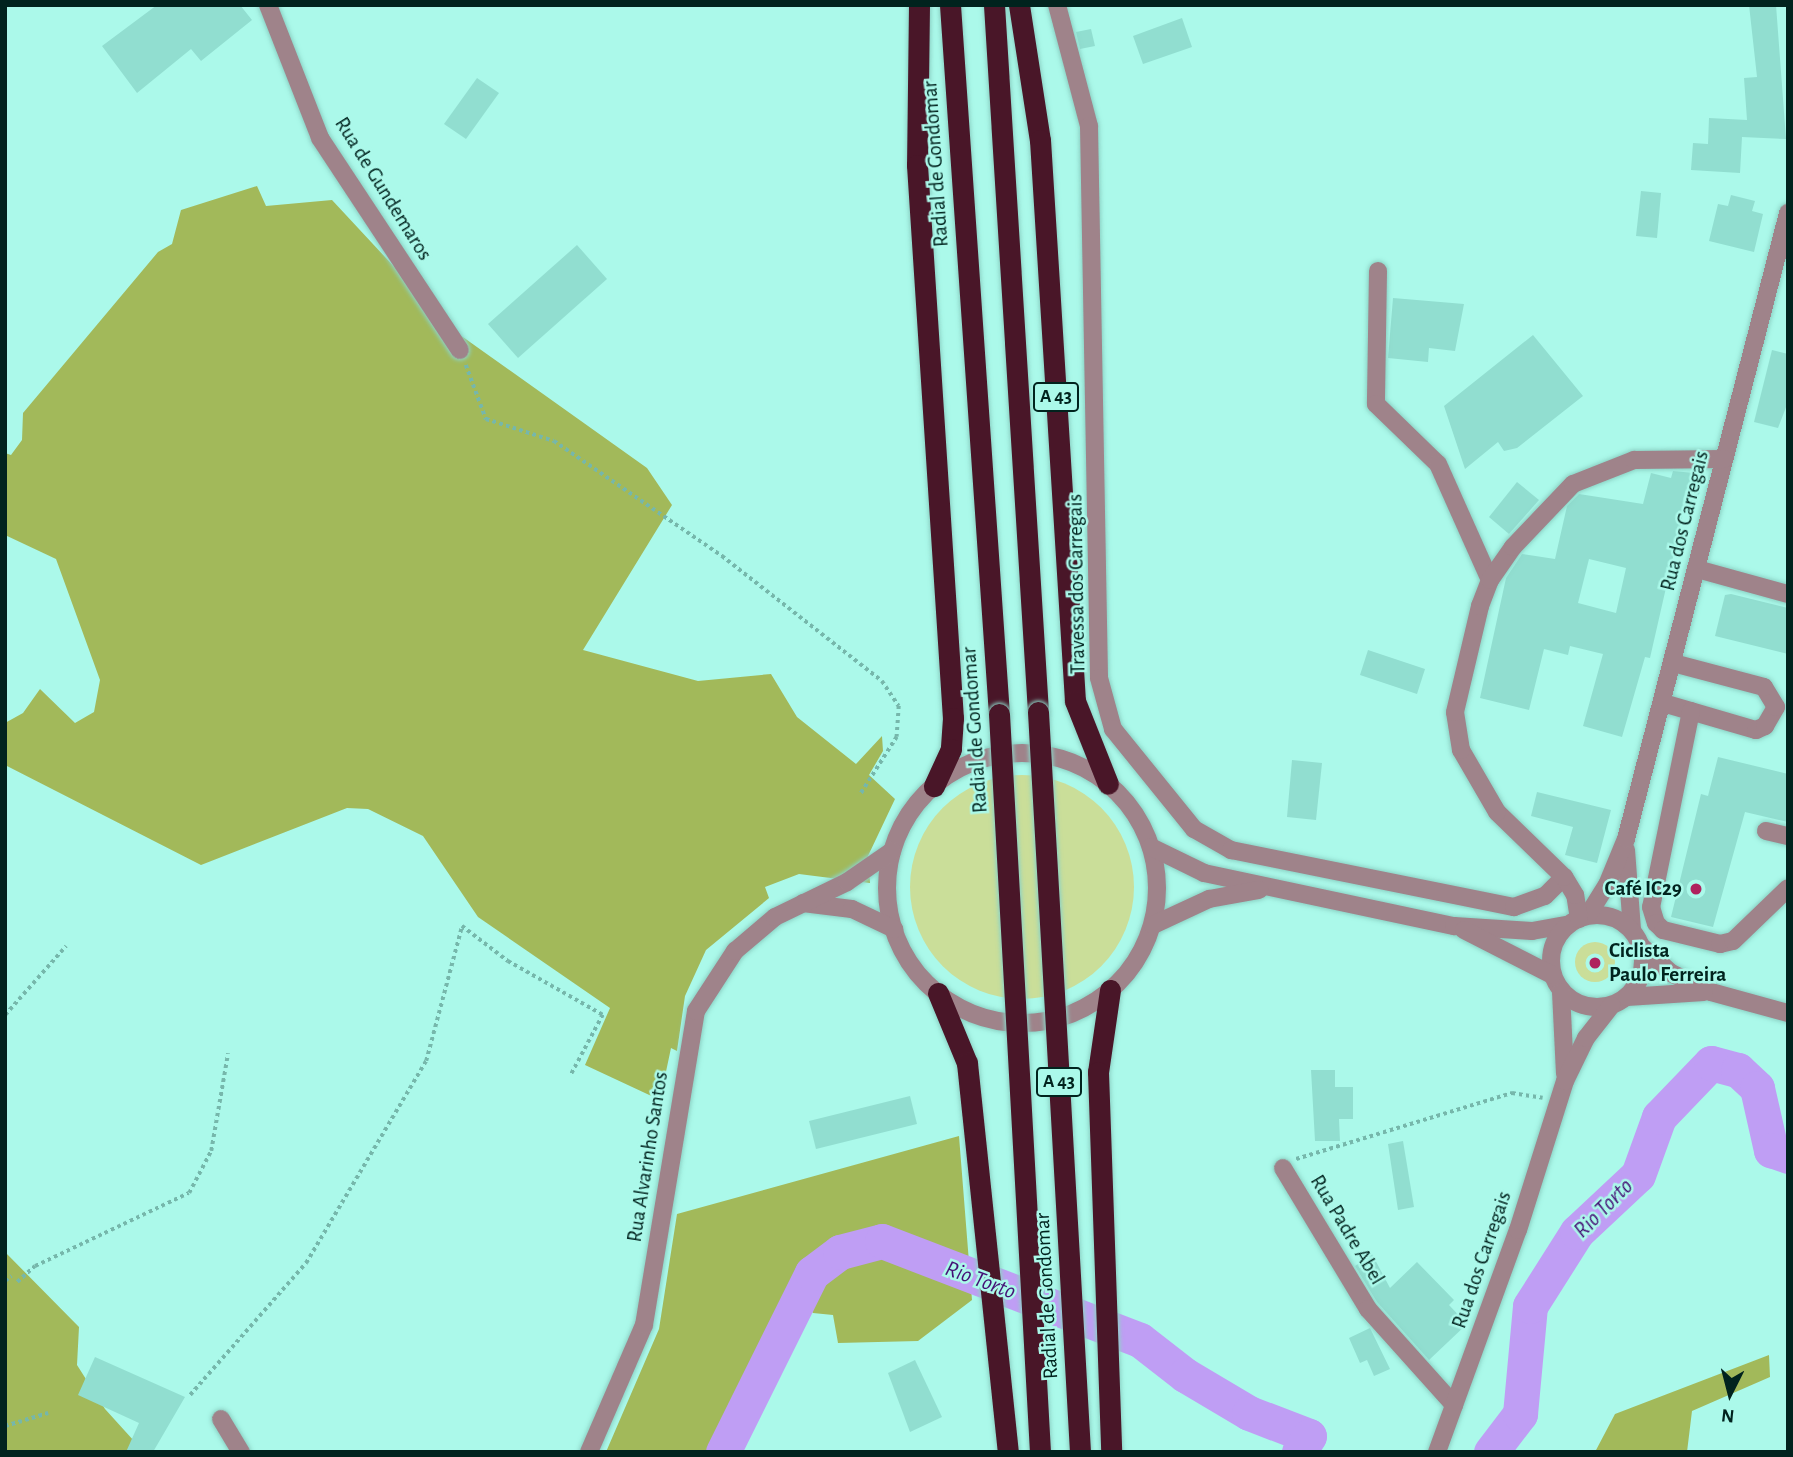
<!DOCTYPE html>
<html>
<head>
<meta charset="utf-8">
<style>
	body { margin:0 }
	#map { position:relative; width:1793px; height:1457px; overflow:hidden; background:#abf9ea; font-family:"Alegreya Sans",sans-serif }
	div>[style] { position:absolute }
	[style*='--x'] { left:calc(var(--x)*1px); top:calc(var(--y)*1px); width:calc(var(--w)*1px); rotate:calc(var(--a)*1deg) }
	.green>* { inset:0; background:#cade99 }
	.round { border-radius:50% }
	.forest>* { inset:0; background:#a2b95a }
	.river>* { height:35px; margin:-17.5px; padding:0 17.5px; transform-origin:17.5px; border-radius:17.5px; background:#bf9ef4 }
	.building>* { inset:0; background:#91ded0 }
	.path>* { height:3.5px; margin-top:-1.75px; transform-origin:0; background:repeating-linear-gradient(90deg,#76b7ab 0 3.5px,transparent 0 7px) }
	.roads { filter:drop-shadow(0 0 2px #8cd2c5) drop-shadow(0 0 2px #8cd2c5) }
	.minor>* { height:18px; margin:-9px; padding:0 9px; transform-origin:9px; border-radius:9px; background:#9f838a }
	.minor>.ring { margin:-9px; padding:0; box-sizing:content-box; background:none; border:18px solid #9f838a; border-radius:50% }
	.highway>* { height:21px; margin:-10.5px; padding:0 10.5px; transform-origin:10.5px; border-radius:10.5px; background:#491628 }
	.bridges { filter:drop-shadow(0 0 2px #8cd2c5) drop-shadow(0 0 2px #8cd2c5) }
	.highway-bridge>* { height:21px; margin:-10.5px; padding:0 10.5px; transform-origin:10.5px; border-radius:10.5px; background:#491628 }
	.dots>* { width:19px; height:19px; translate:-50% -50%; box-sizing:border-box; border:4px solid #abf9ea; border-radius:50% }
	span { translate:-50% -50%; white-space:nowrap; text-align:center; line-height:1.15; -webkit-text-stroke:5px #abf9ea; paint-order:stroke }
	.shield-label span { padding:2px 5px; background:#abf9ea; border:2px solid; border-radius:5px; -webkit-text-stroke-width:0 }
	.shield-label { font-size:19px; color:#01231e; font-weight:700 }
	.street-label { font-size:21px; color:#01231e }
	.poi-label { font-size:21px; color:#01231e; font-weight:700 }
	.right { translate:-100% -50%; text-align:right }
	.left { translate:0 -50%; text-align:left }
	.water-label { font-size:23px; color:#451175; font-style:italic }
	.frame { position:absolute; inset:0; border:7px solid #01231e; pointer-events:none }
	.north { position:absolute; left:1695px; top:1359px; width:70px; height:70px; -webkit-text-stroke:5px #abf9ea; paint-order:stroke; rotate:186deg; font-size:19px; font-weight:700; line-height:28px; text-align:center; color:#01231e }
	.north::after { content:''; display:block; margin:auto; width:24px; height:32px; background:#01231e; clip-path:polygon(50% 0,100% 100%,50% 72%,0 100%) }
</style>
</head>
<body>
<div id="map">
	<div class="green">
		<div class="round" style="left:910px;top:775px;width:224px;height:224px"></div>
		<div class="round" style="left:1575px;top:942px;width:40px;height:40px"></div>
	</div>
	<div class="forest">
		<div style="clip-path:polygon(257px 186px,266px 206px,332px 200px,453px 330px,647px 468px,672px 505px,583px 650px,698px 681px,771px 674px,797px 717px,856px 764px,882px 736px,883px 751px,869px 775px,895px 799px,868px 856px,870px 883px,799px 874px,765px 887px,769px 898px,706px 950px,685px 996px,677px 1051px,671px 1048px,660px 1100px,585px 1065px,610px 1008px,478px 917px,423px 836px,368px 809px,347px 808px,201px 865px,5px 765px,5px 723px,23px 713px,40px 689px,75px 723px,94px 712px,100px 680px,56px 559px,5px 535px,5px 453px,11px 455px,22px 440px,23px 413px,158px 252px,172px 244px,181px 210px)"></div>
		<div style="clip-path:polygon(959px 1136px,972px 1300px,918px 1341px,838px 1343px,833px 1315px,813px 1313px,796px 1292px,723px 1452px,606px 1452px,659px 1329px,677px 1214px)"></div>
		<div style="clip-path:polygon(5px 1252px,79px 1327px,77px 1365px,105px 1409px,144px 1452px,5px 1452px)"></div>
		<div style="clip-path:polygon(1769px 1355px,1770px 1377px,1692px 1411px,1687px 1452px,1595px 1452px,1615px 1414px)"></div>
	</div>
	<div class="river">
		<div style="--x:723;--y:1452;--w:200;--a:-63.6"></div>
		<div style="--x:812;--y:1273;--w:35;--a:-37"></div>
		<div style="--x:840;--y:1252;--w:43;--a:-14.7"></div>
		<div style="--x:882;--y:1241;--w:276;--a:21"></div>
		<div style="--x:1140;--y:1340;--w:57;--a:37.9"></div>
		<div style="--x:1185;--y:1375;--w:74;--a:30.7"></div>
		<div style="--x:1249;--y:1413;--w:64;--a:21"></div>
		<div style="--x:1309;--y:1436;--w:19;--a:122"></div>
		<div style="--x:1491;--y:1452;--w:48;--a:-52.7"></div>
		<div style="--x:1520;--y:1414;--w:108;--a:-84.7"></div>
		<div style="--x:1530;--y:1306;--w:88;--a:-57.6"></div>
		<div style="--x:1577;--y:1232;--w:83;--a:-43.1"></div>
		<div style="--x:1638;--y:1175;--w:62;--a:-70.1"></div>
		<div style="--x:1659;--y:1117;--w:75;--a:-46.1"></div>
		<div style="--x:1711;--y:1063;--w:28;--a:15"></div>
		<div style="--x:1738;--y:1070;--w:26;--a:43"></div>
		<div style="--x:1757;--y:1088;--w:64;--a:77.3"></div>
		<div style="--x:1771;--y:1150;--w:18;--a:19"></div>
	</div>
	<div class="building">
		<div style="clip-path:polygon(157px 5px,240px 5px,252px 20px,201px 61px,191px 49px,137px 93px,102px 46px)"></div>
		<div style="clip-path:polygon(1749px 5px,1776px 5px,1786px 139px,1742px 137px,1740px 173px,1691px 170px,1693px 143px,1708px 144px,1709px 118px,1747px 120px,1744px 78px,1757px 77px)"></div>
		<div style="clip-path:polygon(1182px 18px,1192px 47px,1143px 64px,1133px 36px)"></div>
		<div style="clip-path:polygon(1091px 29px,1095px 46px,1080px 49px,1076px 32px)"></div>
		<div style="clip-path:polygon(477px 78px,499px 93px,466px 139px,444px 124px)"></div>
		<div style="clip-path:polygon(1641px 191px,1661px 193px,1657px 238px,1636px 236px)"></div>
		<div style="clip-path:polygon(1731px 195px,1755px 201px,1752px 211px,1763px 214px,1754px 252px,1709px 241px,1718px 204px,1728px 206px)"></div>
		<div style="clip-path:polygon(577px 245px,607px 279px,518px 358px,488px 324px)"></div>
		<div style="clip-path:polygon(1393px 298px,1464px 304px,1455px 351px,1429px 348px,1428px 362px,1388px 358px)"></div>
		<div style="clip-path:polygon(1533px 335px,1583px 396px,1517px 448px,1504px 451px,1498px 442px,1465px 469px,1444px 406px)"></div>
		<div style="clip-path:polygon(1772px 350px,1788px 354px,1788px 402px,1778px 428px,1754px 422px)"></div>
		<div style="clip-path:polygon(evenodd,1673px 471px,1704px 474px,1697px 503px,1686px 500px,1650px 658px,1645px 657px,1622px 737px,1583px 726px,1603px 654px,1570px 646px,1568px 655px,1544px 649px,1529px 710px,1480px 698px,1506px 578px,1522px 554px,1555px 559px,1567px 506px,1579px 494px,1643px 504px,1651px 473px,1671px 478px,1673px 471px,1589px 559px,1626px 568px,1616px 613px,1578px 603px,1589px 559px)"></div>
		<div style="clip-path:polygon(1517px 482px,1539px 500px,1509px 534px,1489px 517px)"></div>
		<div style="clip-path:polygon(1731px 594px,1788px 608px,1788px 654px,1715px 636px,1725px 595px)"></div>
		<div style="clip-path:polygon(1368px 650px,1425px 669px,1417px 694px,1360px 675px)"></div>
		<div style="clip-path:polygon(1718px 757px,1788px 774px,1788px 822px,1745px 812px,1713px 927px,1671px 917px,1701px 794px,1708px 796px)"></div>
		<div style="clip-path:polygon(1292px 760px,1322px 763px,1316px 820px,1287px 817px)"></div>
		<div style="clip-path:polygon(1537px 792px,1611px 810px,1597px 863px,1565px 855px,1573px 827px,1531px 816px)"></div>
		<div style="clip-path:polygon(1311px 1070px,1335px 1070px,1335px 1087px,1353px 1087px,1353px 1119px,1339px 1119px,1340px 1141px,1315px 1141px)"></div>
		<div style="clip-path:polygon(910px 1096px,917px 1124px,816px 1149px,809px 1121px)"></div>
		<div style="clip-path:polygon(1403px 1141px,1414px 1207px,1398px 1210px,1388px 1144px)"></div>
		<div style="clip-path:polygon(1372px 1254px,1390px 1288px,1417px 1262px,1454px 1300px,1449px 1305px,1467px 1324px,1429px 1360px,1377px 1302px,1355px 1266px)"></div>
		<div style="clip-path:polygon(1370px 1328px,1390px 1369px,1374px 1376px,1367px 1360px,1360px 1363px,1349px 1338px)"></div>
		<div style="clip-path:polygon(95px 1357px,185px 1397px,153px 1452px,126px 1452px,139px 1423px,78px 1395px)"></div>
		<div style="clip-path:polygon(915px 1360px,942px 1417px,910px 1432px,888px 1373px)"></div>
	</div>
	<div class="path">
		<div style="--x:466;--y:365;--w:58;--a:69.7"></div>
		<div style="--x:486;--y:419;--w:71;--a:17.9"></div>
		<div style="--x:554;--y:441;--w:204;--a:34.4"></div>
		<div style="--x:722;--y:556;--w:203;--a:38"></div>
		<div style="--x:882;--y:681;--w:30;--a:56"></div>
		<div style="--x:899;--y:706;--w:31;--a:94"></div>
		<div style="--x:897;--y:737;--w:69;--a:122.5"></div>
		<div style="--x:5;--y:1015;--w:92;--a:-48.5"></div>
		<div style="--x:1296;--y:1159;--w:226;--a:-17"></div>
		<div style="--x:1512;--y:1093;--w:31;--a:9"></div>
		<div style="--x:5;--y:1281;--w:8;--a:-40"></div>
		<div style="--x:17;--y:1282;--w:24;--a:-42"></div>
		<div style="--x:35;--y:1266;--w:170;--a:-25.4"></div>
		<div style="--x:189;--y:1193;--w:47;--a:-62.4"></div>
		<div style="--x:211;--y:1151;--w:99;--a:-80.2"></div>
		<div style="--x:190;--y:1395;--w:176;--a:-48.7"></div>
		<div style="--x:306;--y:1263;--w:235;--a:-59.3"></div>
		<div style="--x:426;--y:1061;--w:140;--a:-75.1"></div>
		<div style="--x:462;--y:926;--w:58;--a:37.3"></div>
		<div style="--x:508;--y:961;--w:109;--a:29.6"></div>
		<div style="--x:603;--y:1015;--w:68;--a:118.1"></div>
		<div style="--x:5;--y:1426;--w:45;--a:-16.8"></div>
	</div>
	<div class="roads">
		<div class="minor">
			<div style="--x:268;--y:5;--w:143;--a:68.6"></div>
			<div style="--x:320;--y:138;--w:254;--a:56.6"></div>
			<div style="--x:1057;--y:5;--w:125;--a:75.2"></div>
			<div style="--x:1089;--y:126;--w:552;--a:88.96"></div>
			<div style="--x:1099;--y:678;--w:53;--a:74.6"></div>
			<div style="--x:1113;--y:729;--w:129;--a:51"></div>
			<div style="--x:1194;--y:829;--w:43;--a:29.6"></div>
			<div style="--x:1231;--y:850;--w:289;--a:11.4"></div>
			<div style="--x:1514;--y:907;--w:33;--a:-20"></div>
			<div style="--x:1545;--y:896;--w:27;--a:-45"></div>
			<div style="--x:1378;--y:271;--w:133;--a:90.9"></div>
			<div style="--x:1376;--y:404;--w:86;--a:44.1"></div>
			<div style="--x:1438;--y:464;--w:127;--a:65.9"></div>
			<div style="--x:1697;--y:569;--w:94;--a:15.4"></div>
			<div style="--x:1663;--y:703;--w:97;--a:16.2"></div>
			<div style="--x:1756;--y:730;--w:10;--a:-24"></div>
			<div style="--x:1765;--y:726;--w:22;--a:-60"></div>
			<div style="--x:1776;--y:707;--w:23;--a:-121"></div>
			<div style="--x:1764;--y:687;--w:94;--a:-165.2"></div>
			<div style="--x:1691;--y:711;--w:200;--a:101.5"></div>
			<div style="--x:1651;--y:907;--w:17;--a:73"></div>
			<div style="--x:1656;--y:923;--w:10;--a:45"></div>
			<div style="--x:1663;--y:930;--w:59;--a:13.8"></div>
			<div style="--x:1720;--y:944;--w:13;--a:-13"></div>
			<div style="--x:1733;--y:941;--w:76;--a:-43.9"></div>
			<div class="ring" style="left:887px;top:753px;width:252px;height:252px"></div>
			<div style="--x:1766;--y:831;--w:23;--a:13"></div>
			<div style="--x:1151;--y:847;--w:59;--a:26.1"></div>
			<div style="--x:1204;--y:873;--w:256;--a:12"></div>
			<div style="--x:1454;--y:926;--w:78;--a:3.7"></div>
			<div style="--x:1532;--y:931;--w:35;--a:-10"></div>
			<div style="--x:1626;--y:850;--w:80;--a:85.7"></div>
			<div style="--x:803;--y:903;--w:49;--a:7"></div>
			<div style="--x:852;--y:909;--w:47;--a:25.5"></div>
			<div class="ring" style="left:1551px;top:915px;width:74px;height:74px"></div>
			<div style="--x:1588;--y:915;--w:36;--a:-58"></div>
			<div style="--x:1607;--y:885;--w:50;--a:-67.6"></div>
			<div style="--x:1626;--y:839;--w:647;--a:-75.49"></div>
			<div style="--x:1579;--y:919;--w:24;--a:-99"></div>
			<div style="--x:1575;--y:895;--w:21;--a:-121"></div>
			<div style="--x:1564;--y:877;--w:93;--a:-135.9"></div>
			<div style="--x:1497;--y:812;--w:72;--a:-120.1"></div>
			<div style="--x:1461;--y:750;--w:38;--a:-99"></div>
			<div style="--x:1455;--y:712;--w:109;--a:-76.7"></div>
			<div style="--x:1480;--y:606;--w:28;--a:-69"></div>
			<div style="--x:1490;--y:580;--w:40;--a:-55.1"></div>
			<div style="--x:1513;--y:547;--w:87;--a:-46.4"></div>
			<div style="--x:1573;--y:484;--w:66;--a:-21.5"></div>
			<div style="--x:1634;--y:460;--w:90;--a:-0.6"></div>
			<div style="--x:1153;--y:925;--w:62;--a:-24.9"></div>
			<div style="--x:1209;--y:899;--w:51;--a:-10.2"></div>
			<div style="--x:1464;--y:930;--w:99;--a:27.1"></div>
			<div style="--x:1641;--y:946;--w:40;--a:42"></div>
			<div style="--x:1671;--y:973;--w:44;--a:25.4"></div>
			<div style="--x:1711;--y:992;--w:80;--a:15.3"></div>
			<div style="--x:1561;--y:992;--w:82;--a:87.2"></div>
			<div style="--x:1627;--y:997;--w:77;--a:-3.7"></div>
			<div style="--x:1283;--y:1168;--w:165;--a:58.9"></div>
			<div style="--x:1368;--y:1309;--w:129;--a:48.1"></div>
			<div style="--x:221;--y:1419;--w:39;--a:59"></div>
			<div style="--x:589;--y:1452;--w:138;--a:-66.6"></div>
			<div style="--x:644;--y:1325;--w:318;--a:-80.6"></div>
			<div style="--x:696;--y:1011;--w:72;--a:-57"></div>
			<div style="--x:735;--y:951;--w:52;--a:-40.4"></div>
			<div style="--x:775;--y:917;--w:80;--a:-25.9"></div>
			<div style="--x:847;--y:882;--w:55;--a:-34.6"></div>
			<div style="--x:1437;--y:1452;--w:236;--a:-70"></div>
			<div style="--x:1518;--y:1230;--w:156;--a:-72.5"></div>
			<div style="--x:1565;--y:1081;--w:48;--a:-64"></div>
			<div style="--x:1586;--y:1038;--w:41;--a:-52"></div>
		</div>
		<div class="highway">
			<div style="--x:919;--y:5;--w:160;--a:90.7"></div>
			<div style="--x:917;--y:165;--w:554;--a:86.28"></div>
			<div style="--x:953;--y:718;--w:31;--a:94"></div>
			<div style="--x:951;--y:749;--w:41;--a:114.7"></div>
			<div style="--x:950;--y:5;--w:711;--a:86.05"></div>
			<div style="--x:994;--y:5;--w:708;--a:86.44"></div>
			<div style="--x:1019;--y:5;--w:137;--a:81.2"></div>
			<div style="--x:1040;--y:140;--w:562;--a:86.43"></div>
			<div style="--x:1075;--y:701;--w:89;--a:68.3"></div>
			<div style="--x:1110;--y:990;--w:83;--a:98.3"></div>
			<div style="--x:1098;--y:1072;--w:380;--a:88"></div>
			<div style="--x:938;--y:993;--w:76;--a:67.5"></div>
			<div style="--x:967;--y:1063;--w:391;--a:84"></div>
		</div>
	</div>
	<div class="bridges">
		<div class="highway-bridge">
			<div style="--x:1038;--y:712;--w:741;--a:86.75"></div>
			<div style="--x:999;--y:714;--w:739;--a:86.82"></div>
		</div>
	</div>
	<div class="dots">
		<div style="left:1696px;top:889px;background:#af225e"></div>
		<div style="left:1595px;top:963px;background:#af225e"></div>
	</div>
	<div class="shield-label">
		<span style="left:1056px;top:397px">A 43</span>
		<span style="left:1059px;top:1082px">A 43</span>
	</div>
	<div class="street-label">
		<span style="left:936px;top:164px;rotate:-94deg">Radial de Gondomar</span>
		<span style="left:383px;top:189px;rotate:58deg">Rua de Gundemaros</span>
		<span style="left:1685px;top:521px;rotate:-76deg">Rua dos Carregais</span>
		<span style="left:1077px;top:584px;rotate:-91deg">Travessa dos Carregais</span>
		<span style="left:975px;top:730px;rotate:-94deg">Radial de Gondomar</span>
		<span style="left:648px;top:1157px;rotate:-81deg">Rua Alvarinho Santos</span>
		<span style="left:1347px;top:1230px;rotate:59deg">Rua Padre Abel</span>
		<span style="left:1482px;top:1260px;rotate:-71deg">Rua dos Carregais</span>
		<span style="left:1047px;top:1296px;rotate:-93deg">Radial de Gondomar</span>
	</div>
	<div class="poi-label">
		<span class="right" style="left:1682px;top:889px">Café IC29</span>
		<span class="left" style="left:1609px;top:963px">Ciclista<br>Paulo Ferreira</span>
	</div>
	<div class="water-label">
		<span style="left:1604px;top:1209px;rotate:-45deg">Rio Torto</span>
		<span style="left:980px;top:1281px;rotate:20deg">Rio Torto</span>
	</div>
	<div class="frame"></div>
	<div class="north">N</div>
</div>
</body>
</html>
